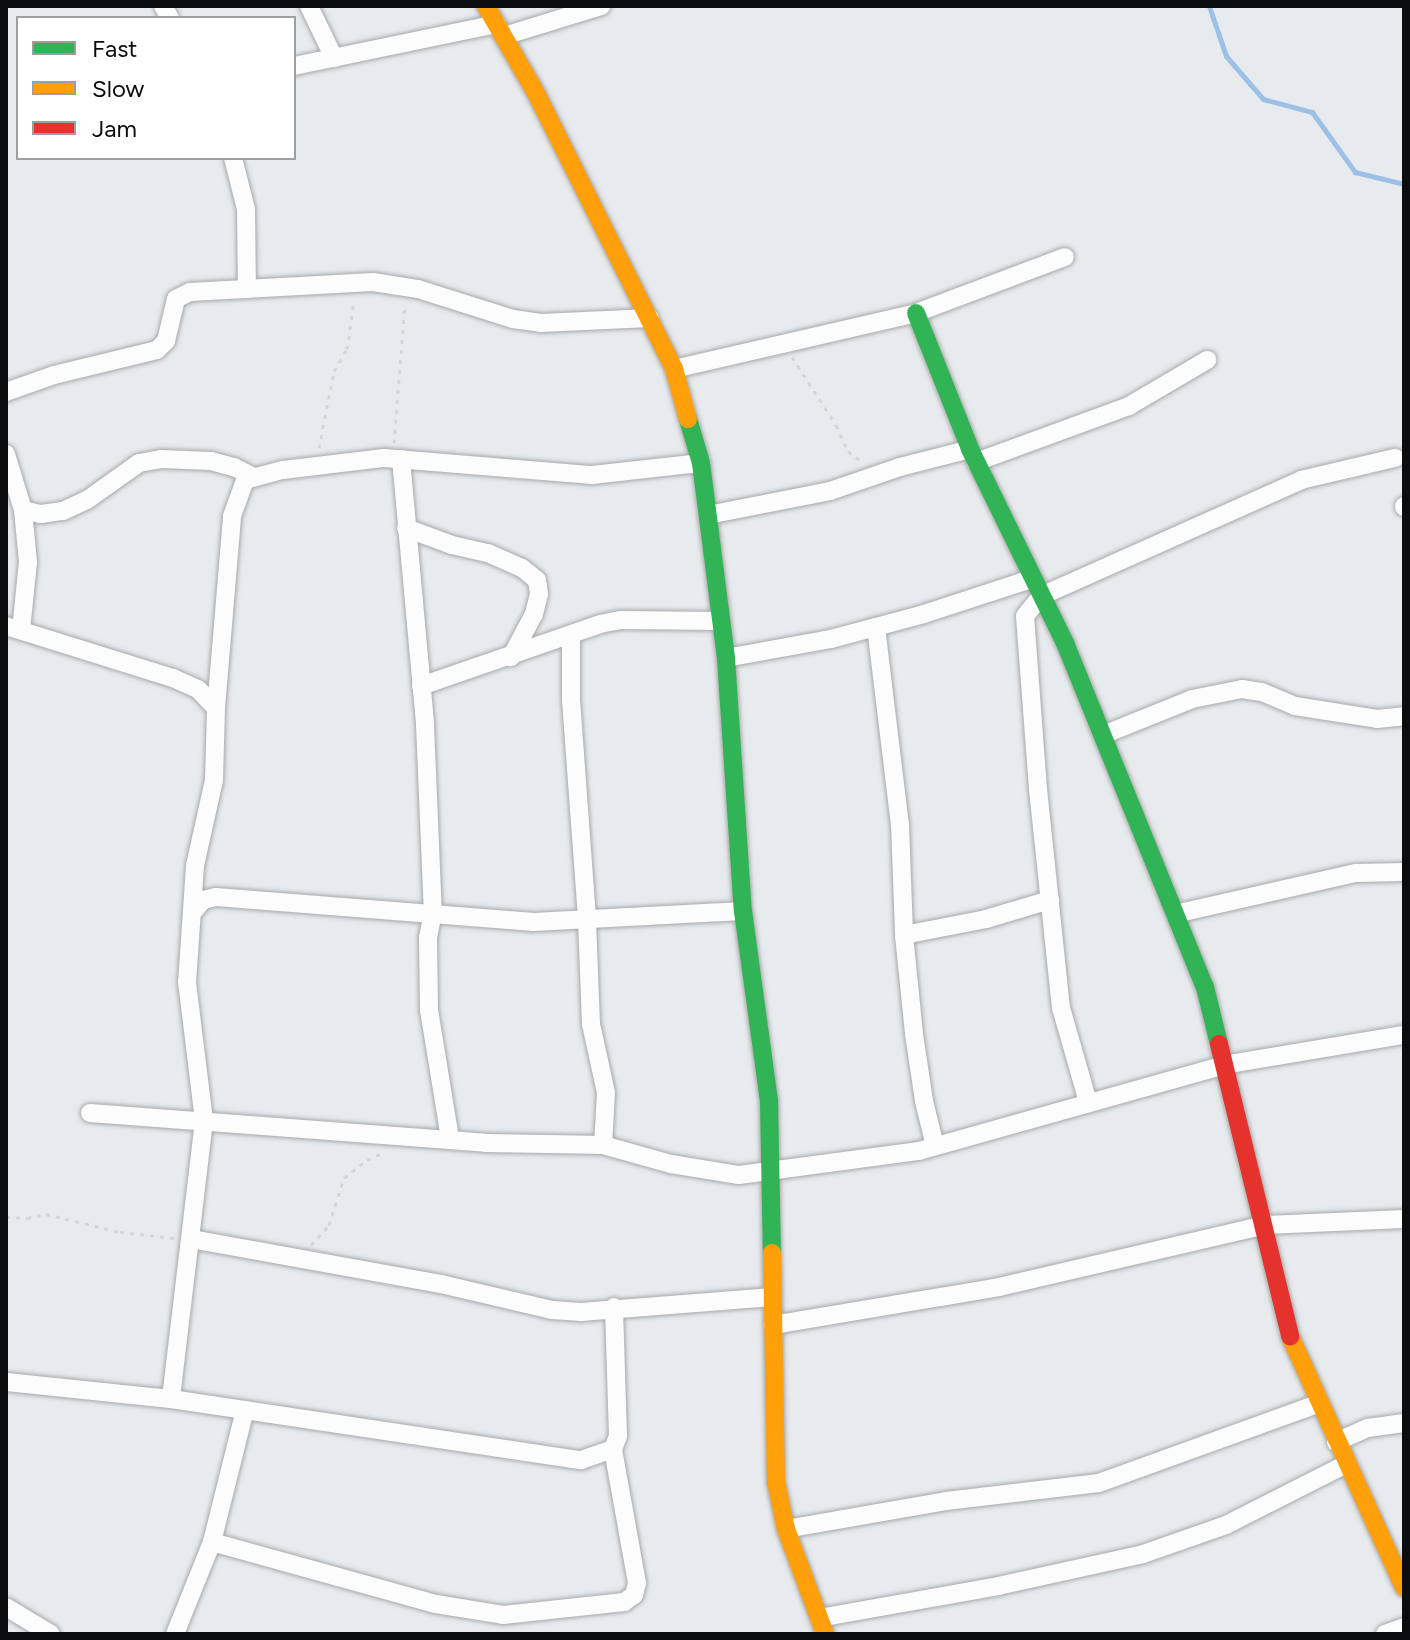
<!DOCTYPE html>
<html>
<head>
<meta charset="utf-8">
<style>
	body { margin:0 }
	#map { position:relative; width:1410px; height:1640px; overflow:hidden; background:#e8ebed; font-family:Figtree,sans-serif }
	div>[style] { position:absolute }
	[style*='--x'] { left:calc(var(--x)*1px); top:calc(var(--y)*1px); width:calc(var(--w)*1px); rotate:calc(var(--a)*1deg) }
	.stream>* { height:5px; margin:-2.5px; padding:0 2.5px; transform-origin:2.5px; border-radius:2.5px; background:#9cc0e6 }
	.path>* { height:3px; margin-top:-1.5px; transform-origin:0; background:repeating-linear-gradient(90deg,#d4d6d6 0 4px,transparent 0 10px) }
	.roads { filter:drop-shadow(0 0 2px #a7a8aa) drop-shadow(0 0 2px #a7a8aa) }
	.street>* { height:18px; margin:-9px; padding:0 9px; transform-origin:9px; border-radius:9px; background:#fcfcfc }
	.fast>* { height:18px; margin:-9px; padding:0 9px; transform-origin:9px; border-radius:9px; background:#30b455 }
	.slow>* { height:18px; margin:-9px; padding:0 9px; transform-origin:9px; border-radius:9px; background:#ff9f0a }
	.jam>* { height:18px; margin:-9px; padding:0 9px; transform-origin:9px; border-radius:9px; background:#e5322d }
	span { translate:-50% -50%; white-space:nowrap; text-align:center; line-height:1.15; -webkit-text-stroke:8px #fff; paint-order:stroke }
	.frame { position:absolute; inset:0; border:8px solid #0b0c0e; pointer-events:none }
	.legend { position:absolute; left:16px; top:16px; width:280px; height:144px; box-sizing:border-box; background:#fff; border:2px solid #9d9e9f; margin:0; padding:10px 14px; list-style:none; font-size:24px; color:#0b0c0e }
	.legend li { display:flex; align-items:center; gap:16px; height:40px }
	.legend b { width:40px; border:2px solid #9d9e9f }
</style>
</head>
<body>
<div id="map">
	<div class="stream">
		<div style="--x:1209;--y:6;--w:53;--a:71.2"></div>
		<div style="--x:1226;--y:56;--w:57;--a:49.3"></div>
		<div style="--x:1263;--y:99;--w:51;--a:14.9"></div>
		<div style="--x:1312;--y:112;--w:74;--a:54.4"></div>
		<div style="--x:1355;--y:172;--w:50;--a:13.8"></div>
	</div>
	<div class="path">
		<div style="--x:792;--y:357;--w:81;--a:57.1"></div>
		<div style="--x:836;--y:425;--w:29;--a:65"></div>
		<div style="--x:848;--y:451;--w:19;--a:39"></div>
		<div style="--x:394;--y:443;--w:140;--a:-85.5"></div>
		<div style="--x:319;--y:448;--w:78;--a:-79"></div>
		<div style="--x:334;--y:371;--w:26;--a:-59"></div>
		<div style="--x:347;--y:349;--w:49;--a:-81.7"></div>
		<div style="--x:6;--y:1217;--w:21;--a:3"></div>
		<div style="--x:27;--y:1218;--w:19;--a:-12"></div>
		<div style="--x:46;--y:1214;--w:76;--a:13.7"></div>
		<div style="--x:120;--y:1232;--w:55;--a:6.2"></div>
		<div style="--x:311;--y:1245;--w:27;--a:-48"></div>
		<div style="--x:329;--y:1225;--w:49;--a:-72.3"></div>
		<div style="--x:344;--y:1178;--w:29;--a:-38"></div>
		<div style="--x:367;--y:1160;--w:19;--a:-25"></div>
	</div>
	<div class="roads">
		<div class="street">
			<div style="--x:163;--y:6;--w:14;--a:60"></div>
			<div style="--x:309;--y:6;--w:58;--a:64.3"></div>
			<div style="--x:504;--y:36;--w:102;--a:-17.2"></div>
			<div style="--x:294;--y:66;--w:207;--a:-11.7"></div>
			<div style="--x:233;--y:158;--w:53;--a:75.7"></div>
			<div style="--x:246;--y:209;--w:80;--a:89.3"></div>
			<div style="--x:674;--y:369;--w:248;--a:-13"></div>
			<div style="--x:916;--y:313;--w:159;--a:-20.6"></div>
			<div style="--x:6;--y:392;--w:51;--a:-19.5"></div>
			<div style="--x:54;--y:375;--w:106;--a:-13.6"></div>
			<div style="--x:157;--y:350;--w:13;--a:-45"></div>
			<div style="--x:166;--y:341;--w:43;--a:-76.6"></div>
			<div style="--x:176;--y:299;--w:16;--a:-27"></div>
			<div style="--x:190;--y:292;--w:183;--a:-3.1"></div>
			<div style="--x:373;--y:282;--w:46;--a:8.8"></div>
			<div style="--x:418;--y:289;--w:100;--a:17.5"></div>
			<div style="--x:513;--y:319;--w:28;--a:8"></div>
			<div style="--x:541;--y:323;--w:109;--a:-2.6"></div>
			<div style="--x:6;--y:454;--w:59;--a:73.1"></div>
			<div style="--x:23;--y:510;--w:52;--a:84.5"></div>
			<div style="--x:28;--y:562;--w:68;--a:95.9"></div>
			<div style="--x:401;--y:459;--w:267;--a:84.8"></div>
			<div style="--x:425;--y:725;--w:187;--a:87.6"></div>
			<div style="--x:433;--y:912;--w:26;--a:101"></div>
			<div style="--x:428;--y:938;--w:72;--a:89.2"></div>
			<div style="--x:429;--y:1010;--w:130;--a:80.7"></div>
			<div style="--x:976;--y:462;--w:163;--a:-20.1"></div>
			<div style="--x:1129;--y:406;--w:91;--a:-30.5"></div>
			<div style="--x:1404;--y:506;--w:1;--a:90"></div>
			<div style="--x:23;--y:510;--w:18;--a:13"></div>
			<div style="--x:41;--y:514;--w:22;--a:-8"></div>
			<div style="--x:63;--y:511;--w:26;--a:-25"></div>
			<div style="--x:87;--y:500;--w:64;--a:-35.4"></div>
			<div style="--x:139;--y:463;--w:22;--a:-10"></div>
			<div style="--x:161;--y:459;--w:50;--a:2.3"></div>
			<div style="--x:211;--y:461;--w:24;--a:15"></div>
			<div style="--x:234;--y:467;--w:22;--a:27"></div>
			<div style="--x:708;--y:515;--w:124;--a:-11.1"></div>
			<div style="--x:830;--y:491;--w:74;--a:-18.9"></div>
			<div style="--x:900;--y:467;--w:72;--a:-14.4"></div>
			<div style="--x:406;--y:528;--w:49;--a:20.3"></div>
			<div style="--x:452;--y:545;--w:37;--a:13"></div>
			<div style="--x:488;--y:553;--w:37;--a:24"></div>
			<div style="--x:522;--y:568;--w:19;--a:39"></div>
			<div style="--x:537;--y:580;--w:14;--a:82"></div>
			<div style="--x:539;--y:594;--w:21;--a:104"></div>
			<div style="--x:534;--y:614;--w:49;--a:118.1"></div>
			<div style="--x:6;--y:626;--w:175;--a:17.3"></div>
			<div style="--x:173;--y:678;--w:27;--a:24"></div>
			<div style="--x:198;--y:689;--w:26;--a:47"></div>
			<div style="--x:216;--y:708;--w:72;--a:91.6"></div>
			<div style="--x:214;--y:780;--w:88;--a:102.5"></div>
			<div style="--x:195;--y:866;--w:116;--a:93.9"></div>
			<div style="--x:187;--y:982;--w:140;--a:83"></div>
			<div style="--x:204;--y:1121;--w:280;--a:96.8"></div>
			<div style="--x:876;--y:627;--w:198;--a:83.1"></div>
			<div style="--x:900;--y:824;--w:111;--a:87.9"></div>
			<div style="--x:904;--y:935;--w:100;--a:84.2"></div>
			<div style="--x:914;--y:1034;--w:68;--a:81.5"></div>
			<div style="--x:924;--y:1101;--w:46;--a:76.3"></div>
			<div style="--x:571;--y:635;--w:65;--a:90"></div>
			<div style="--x:571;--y:700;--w:221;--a:85.8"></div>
			<div style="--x:587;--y:920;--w:104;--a:87.8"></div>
			<div style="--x:591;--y:1024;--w:71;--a:77.7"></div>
			<div style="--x:606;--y:1093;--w:52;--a:93.3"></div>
			<div style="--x:726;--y:658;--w:107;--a:-10.3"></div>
			<div style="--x:831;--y:639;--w:96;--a:-15"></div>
			<div style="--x:924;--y:614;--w:113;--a:-18.1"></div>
			<div style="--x:421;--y:686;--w:189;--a:-19.1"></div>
			<div style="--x:600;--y:624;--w:20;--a:-11"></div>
			<div style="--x:620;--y:620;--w:101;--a:0.6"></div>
			<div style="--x:216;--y:708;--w:193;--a:-85.2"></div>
			<div style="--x:232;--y:516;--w:38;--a:-70"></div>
			<div style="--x:245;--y:480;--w:39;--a:-15"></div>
			<div style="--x:283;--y:470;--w:102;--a:-6.8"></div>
			<div style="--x:384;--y:458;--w:209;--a:4.7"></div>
			<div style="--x:592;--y:475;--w:110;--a:-6.3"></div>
			<div style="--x:1103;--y:735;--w:96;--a:-22"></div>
			<div style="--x:1192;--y:699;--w:51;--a:-11.3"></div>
			<div style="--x:1242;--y:689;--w:20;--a:9"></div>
			<div style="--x:1262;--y:692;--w:36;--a:23"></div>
			<div style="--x:1295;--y:706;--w:83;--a:9"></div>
			<div style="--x:1377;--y:719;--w:27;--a:-6"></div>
			<div style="--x:193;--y:912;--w:16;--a:-50"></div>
			<div style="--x:203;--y:900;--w:13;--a:-13"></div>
			<div style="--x:216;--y:897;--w:319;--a:4.5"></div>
			<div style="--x:534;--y:922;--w:209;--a:-3"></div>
			<div style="--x:1175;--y:914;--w:186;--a:-12.8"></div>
			<div style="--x:1356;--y:873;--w:48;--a:-1.2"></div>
			<div style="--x:904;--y:935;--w:84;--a:-11"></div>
			<div style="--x:986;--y:919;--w:67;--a:-16.5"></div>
			<div style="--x:1088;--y:1102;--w:98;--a:-106"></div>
			<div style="--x:1061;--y:1008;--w:220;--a:-96"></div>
			<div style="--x:1038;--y:789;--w:173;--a:-94.3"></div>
			<div style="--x:1025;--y:616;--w:26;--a:-51"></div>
			<div style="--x:1041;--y:596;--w:285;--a:-24"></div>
			<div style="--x:1301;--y:480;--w:97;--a:-13.2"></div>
			<div style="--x:90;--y:1113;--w:397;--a:4.3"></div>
			<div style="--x:486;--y:1143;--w:117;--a:1"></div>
			<div style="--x:603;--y:1145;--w:71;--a:15.6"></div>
			<div style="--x:671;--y:1164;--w:69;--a:9.2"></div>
			<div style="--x:739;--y:1175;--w:182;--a:-7.6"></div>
			<div style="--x:919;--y:1151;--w:317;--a:-15.7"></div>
			<div style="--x:1224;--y:1065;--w:182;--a:-9.5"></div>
			<div style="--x:191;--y:1239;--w:254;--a:10.2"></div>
			<div style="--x:441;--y:1284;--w:114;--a:13.2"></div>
			<div style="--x:552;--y:1310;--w:29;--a:4"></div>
			<div style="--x:581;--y:1312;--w:192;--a:-4.5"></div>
			<div style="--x:773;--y:1325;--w:229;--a:-9.5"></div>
			<div style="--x:999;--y:1287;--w:273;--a:-13.1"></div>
			<div style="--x:1265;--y:1225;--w:139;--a:-2.5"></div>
			<div style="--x:6;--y:1382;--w:166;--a:5.9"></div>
			<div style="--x:171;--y:1399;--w:415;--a:8.5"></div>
			<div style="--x:581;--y:1460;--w:34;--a:-19"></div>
			<div style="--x:613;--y:1449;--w:14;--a:-69"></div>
			<div style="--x:618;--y:1436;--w:129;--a:-91.8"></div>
			<div style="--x:1336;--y:1442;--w:35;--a:-24"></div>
			<div style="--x:1368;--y:1428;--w:36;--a:-8"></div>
			<div style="--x:786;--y:1529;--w:162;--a:-9.9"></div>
			<div style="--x:946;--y:1501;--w:154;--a:-6.7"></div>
			<div style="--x:1099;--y:1483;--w:232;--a:-19.9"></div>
			<div style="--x:212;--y:1542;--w:232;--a:15.5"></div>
			<div style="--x:436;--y:1604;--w:68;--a:9.3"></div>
			<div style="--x:503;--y:1615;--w:122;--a:-6.1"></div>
			<div style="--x:624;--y:1602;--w:12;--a:-35"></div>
			<div style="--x:634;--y:1595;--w:12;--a:-76"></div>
			<div style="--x:637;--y:1583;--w:136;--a:-100.2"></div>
			<div style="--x:6;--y:1607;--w:52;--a:31"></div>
			<div style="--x:819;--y:1618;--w:182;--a:-10.1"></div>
			<div style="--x:998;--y:1586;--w:148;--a:-12.4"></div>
			<div style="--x:1143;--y:1554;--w:88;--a:-19.3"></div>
			<div style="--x:1226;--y:1525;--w:135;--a:-26.9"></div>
			<div style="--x:175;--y:1634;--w:99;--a:-68.1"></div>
			<div style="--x:212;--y:1542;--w:136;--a:-76"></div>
			<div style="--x:1385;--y:1634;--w:20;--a:-20"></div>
		</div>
		<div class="fast">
			<div style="--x:916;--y:313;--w:146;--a:68.3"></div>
			<div style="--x:970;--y:449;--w:216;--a:63.9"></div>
			<div style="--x:1065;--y:643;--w:371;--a:67.9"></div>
			<div style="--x:1205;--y:987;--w:59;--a:76.2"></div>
			<div style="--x:688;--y:419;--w:46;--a:73.5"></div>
			<div style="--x:701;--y:463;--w:197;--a:82.7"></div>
			<div style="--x:726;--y:658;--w:254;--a:86.2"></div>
			<div style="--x:743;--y:911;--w:192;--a:82.2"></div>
			<div style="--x:769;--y:1101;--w:152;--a:88.9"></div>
		</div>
		<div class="slow">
			<div style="--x:486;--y:6;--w:100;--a:60.1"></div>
			<div style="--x:536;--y:93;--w:309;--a:63.4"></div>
			<div style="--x:674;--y:369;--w:52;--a:74.4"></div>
			<div style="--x:772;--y:1253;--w:229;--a:89"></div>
			<div style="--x:776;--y:1482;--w:48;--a:78"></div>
			<div style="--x:786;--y:1529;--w:112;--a:69.6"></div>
			<div style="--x:1290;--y:1336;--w:276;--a:65.6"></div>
		</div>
		<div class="jam">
			<div style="--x:1219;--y:1044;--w:301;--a:76.3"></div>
		</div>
	</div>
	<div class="frame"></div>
	<ul class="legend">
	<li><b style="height:10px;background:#30b455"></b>Fast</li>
	<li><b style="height:10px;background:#ff9f0a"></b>Slow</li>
	<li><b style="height:10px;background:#e5322d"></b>Jam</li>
	</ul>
</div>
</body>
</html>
